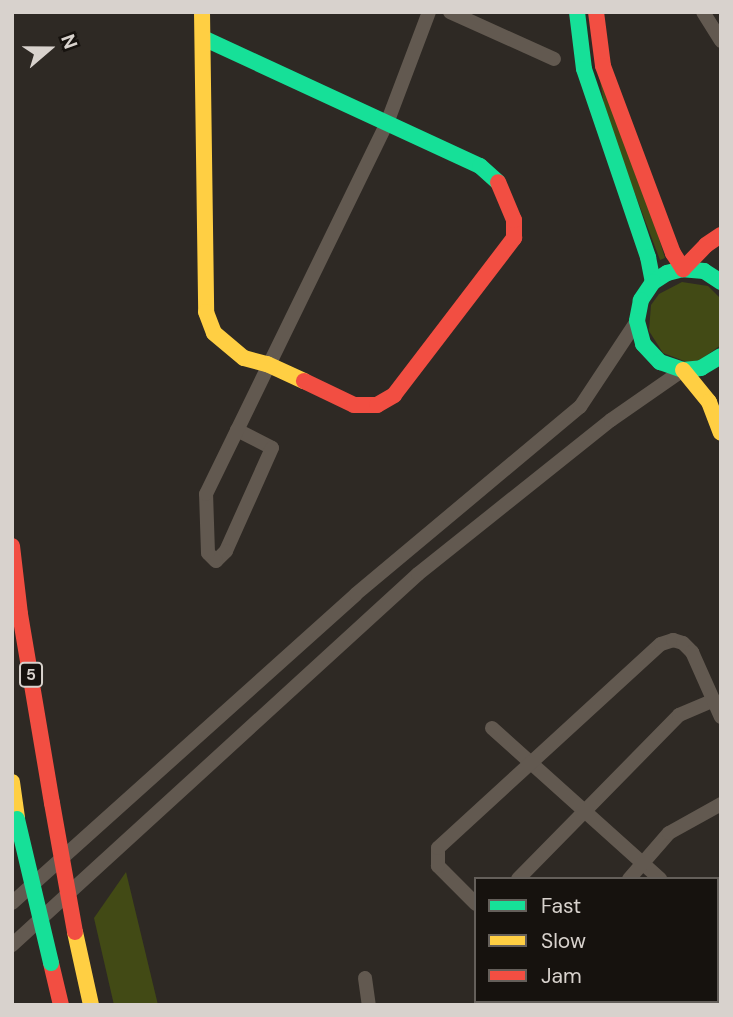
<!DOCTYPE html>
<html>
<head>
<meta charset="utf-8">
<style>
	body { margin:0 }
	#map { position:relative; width:733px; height:1017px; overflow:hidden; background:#2e2924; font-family:"DM Sans",sans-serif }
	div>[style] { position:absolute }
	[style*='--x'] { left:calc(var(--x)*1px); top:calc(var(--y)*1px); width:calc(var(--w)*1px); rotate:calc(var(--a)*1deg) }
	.green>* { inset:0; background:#424a15 }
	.street>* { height:14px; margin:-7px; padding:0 7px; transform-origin:7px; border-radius:7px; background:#625950 }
	.fast>* { height:16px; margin:-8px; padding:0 8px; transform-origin:8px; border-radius:8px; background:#16e098 }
	.slow>* { height:16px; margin:-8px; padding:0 8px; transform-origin:8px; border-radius:8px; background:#ffcf43 }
	.jam>* { height:16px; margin:-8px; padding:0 8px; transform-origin:8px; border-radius:8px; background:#f24e42 }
	.fast-bridge>* { height:16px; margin:-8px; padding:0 8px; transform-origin:8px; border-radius:8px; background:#16e098 }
	.jam-bridge>* { height:16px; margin:-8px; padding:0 8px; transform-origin:8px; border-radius:8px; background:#f24e42 }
	span { translate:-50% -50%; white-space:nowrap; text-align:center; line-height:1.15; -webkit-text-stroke:5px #16120e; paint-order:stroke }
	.shield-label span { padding:2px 5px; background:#16120e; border:2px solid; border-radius:5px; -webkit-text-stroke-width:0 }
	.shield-label { font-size:16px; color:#d8d2cd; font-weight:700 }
	.frame { position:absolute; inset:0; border:14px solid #d8d2cd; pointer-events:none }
	.legend { position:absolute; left:474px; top:877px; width:245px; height:126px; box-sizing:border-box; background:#16120e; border:2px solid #645f5a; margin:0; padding:9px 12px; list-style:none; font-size:21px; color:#d8d2cd }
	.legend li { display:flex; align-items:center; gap:14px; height:35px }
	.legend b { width:35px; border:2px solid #645f5a }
	.north { position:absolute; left:14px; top:14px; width:70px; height:70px; -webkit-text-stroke:5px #16120e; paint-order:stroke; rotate:70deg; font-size:19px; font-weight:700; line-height:28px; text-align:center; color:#d8d2cd }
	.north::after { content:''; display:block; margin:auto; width:24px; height:32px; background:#d8d2cd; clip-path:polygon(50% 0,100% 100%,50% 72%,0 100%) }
</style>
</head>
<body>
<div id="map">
	<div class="green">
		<div style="clip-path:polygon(589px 12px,665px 258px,660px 260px,606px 117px)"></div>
		<div style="clip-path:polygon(682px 282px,708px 286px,721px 299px,721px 345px,700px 360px,687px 362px,663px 353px,649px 331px,651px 305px,659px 294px)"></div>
		<div style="clip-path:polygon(126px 872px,139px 926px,158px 1005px,114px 1005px,94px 918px)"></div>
	</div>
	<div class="street">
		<div style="--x:450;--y:12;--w:114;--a:24.3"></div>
		<div style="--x:703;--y:12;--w:34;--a:58"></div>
		<div style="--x:237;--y:430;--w:39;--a:27"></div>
		<div style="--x:272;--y:448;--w:113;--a:114.1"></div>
		<div style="--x:226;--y:551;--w:14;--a:135"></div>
		<div style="--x:216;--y:561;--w:11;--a:-135"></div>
		<div style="--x:208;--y:553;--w:59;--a:-91.9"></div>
		<div style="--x:206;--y:494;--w:413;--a:-64"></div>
		<div style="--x:387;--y:123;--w:119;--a:-69.3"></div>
		<div style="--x:492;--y:728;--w:226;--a:41.9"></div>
		<div style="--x:518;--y:879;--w:230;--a:-45.5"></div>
		<div style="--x:679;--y:715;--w:38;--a:-23"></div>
		<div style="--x:629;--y:879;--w:61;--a:-49"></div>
		<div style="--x:669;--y:833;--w:60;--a:-29.1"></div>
		<div style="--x:12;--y:903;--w:462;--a:-41.9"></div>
		<div style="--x:356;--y:594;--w:292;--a:-39.9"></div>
		<div style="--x:580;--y:407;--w:103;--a:-56.5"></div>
		<div style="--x:476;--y:904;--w:54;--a:-135"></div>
		<div style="--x:438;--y:866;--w:18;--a:-90"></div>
		<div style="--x:438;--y:848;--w:302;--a:-42.5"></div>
		<div style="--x:661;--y:644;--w:13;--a:-18"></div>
		<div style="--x:673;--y:640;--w:10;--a:17"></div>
		<div style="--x:683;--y:643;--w:13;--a:45"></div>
		<div style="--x:692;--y:652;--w:71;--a:66"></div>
		<div style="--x:717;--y:940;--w:6;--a:45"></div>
		<div style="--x:12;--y:945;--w:550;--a:-42.42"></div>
		<div style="--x:418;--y:574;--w:247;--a:-38.6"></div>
		<div style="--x:611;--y:420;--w:88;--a:-34.8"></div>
		<div style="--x:365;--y:978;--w:27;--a:82"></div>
		<div style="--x:571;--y:1001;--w:5;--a:53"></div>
		<div style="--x:520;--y:1005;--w:5;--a:-53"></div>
	</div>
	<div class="fast">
		<div style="--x:577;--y:12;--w:57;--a:83"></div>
		<div style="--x:584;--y:69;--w:199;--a:71.2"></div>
		<div style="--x:648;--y:257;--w:25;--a:79"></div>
		<div style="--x:203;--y:38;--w:305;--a:24.8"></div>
		<div style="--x:480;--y:166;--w:24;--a:42"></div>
		<div style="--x:721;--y:282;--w:20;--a:-147"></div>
		<div style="--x:704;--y:271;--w:21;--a:-175"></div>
		<div style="--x:683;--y:269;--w:16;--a:166"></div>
		<div style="--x:667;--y:273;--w:17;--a:147"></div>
		<div style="--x:653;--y:282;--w:22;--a:124"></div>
		<div style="--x:641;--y:300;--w:21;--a:101"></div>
		<div style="--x:637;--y:321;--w:24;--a:75"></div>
		<div style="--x:643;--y:344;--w:25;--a:47"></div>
		<div style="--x:660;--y:362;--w:24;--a:19"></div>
		<div style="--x:683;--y:370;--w:18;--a:-6"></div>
		<div style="--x:701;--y:368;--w:23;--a:-31"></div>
	</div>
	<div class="slow">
		<div style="--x:202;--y:12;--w:300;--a:89.2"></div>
		<div style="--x:206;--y:312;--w:22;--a:69"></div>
		<div style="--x:214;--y:333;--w:39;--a:40"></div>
		<div style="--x:244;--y:358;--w:24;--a:15"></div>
		<div style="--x:267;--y:364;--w:41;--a:24.7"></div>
		<div style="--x:683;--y:370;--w:41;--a:50.9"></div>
		<div style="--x:709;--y:402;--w:33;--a:69"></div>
		<div style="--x:12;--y:782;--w:37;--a:82"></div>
		<div style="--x:75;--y:932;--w:75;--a:77.6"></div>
	</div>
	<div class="jam">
		<div style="--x:596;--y:12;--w:54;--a:82.6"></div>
		<div style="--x:603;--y:66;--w:200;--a:69.5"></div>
		<div style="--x:673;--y:253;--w:19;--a:58"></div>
		<div style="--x:683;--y:269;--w:33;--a:-46"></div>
		<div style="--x:706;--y:245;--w:18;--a:-34"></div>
		<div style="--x:304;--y:381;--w:55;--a:25.6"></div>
		<div style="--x:354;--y:405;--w:23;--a:0"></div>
		<div style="--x:377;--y:405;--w:20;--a:-30"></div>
		<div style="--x:394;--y:395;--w:198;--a:-52.6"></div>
		<div style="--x:514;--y:238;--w:18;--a:-90"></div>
		<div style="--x:514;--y:220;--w:41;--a:-112.8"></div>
		<div style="--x:12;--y:546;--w:68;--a:83.3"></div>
		<div style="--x:20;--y:614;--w:192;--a:80.4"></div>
		<div style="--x:51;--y:963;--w:43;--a:76.6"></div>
	</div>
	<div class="fast-bridge">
		<div style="--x:17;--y:819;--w:148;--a:76.7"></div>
	</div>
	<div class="jam-bridge">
		<div style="--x:52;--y:803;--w:131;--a:79.9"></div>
	</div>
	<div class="shield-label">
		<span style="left:31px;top:675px">5</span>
	</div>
	<div class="frame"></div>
	<ul class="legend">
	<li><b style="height:9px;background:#16e098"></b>Fast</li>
	<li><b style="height:9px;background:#ffcf43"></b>Slow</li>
	<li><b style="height:9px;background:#f24e42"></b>Jam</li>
	</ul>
	<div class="north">N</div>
</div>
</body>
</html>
